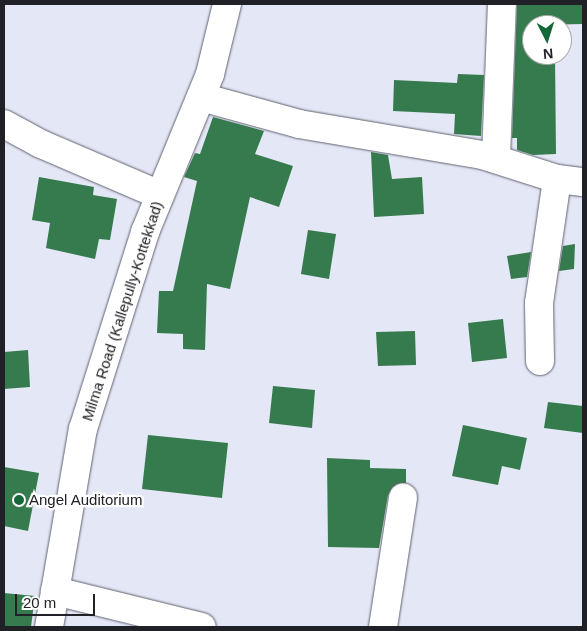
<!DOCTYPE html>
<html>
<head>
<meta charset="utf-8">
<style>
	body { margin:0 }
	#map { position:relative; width:587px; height:631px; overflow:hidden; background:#e3e7f6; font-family:Arial,sans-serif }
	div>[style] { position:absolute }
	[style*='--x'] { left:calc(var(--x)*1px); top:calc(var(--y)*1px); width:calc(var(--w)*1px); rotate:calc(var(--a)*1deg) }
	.building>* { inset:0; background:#367b4d }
	.roads { filter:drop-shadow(0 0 1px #606270) drop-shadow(0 0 1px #606270) }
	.minor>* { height:28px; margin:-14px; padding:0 14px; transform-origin:14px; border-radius:14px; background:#fff }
	.major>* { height:28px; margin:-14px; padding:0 14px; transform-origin:14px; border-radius:14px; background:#fff }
	.dots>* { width:14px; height:14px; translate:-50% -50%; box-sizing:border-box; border:2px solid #fff; border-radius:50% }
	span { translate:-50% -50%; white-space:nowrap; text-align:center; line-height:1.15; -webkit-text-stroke:4.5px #fff; paint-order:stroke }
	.street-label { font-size:15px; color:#202126 }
	.poi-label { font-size:15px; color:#202126 }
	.left { translate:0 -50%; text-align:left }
	.frame { position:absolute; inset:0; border:5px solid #202126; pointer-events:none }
	.north { position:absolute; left:522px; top:15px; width:50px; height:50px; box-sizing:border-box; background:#fff; border:1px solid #a6a6a8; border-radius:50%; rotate:175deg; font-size:14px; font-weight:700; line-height:20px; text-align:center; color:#202126 }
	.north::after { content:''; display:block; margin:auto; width:18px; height:22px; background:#166737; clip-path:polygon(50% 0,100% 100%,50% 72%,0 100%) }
	.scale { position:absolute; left:15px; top:594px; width:80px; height:22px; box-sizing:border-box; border:2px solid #202126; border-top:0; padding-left:6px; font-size:15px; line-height:18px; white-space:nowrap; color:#202126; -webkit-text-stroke:4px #fff; paint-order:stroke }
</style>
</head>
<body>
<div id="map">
	<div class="building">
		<div style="clip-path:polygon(517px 4px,583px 4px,583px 24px,532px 25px,532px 55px,555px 55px,556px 154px,533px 155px,517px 150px,517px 138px,512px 138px)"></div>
		<div style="clip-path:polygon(458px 74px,484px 75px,481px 136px,454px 134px,455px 114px,393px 111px,394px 80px,457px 83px)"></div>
		<div style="clip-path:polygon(213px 117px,264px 131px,255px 154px,293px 166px,279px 207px,250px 197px,230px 289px,207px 284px,205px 350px,183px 349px,183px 334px,157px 333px,159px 291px,173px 291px,197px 181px,184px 177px,195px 153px,200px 154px)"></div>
		<div style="clip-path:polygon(371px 152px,388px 155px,392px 179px,422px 177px,424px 214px,374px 217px)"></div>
		<div style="clip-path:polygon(39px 177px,94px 187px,93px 195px,117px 199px,110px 240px,99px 239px,95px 259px,46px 248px,50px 223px,32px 220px)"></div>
		<div style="clip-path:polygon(308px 230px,336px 234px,329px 279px,301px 274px)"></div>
		<div style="clip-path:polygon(575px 244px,574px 269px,559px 271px,563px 246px)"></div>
		<div style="clip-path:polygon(531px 252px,527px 277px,511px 279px,507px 256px)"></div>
		<div style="clip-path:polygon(503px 319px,507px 358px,472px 362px,468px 323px)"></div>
		<div style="clip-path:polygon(415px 331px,416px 365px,378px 366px,376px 332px)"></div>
		<div style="clip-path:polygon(28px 350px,30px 387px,4px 389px,4px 352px)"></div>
		<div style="clip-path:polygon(273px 386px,315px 390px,312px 428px,269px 423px)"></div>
		<div style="clip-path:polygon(548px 402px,583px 406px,583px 433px,544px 428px)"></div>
		<div style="clip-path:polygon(463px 425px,527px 438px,520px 470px,502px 466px,498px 485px,452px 476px)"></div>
		<div style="clip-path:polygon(148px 435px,228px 443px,222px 498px,142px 489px)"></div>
		<div style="clip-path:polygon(327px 458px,370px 460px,370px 468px,406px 469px,406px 483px,397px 484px,388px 495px,379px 548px,328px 547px)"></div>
		<div style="clip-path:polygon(4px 467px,39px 473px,28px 531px,4px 526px)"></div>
		<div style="clip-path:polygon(4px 593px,35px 596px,31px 627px,4px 627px)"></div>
	</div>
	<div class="roads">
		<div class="minor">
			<div style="--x:201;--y:97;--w:102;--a:15.4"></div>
			<div style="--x:299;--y:124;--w:186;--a:9.6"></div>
			<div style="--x:482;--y:155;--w:79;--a:17.7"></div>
			<div style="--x:557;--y:179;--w:26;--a:7"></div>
			<div style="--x:4;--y:124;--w:42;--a:28.4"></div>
			<div style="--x:41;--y:144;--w:129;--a:23.2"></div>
			<div style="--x:496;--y:158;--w:154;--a:-87.8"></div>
			<div style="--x:540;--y:361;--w:58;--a:-91"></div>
			<div style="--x:539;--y:303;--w:125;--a:-81.7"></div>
			<div style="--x:55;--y:591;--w:151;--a:13.8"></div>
			<div style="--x:383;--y:627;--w:131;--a:-81.2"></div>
		</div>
		<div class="major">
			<div style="--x:49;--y:627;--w:201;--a:-80.3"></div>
			<div style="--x:83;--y:429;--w:207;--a:-72.5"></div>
			<div style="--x:145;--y:232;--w:171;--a:-67.6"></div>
			<div style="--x:210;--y:74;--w:72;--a:-76.3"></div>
		</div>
	</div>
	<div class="dots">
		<div style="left:19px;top:500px;background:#166737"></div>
	</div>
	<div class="street-label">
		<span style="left:122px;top:311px;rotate:-72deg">Milma Road (Kallepully-Kottekkad)</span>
	</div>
	<div class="poi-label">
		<span class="left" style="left:29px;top:500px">Angel Auditorium</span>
	</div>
	<div class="frame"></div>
	<div class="north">N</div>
	<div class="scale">20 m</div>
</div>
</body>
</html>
